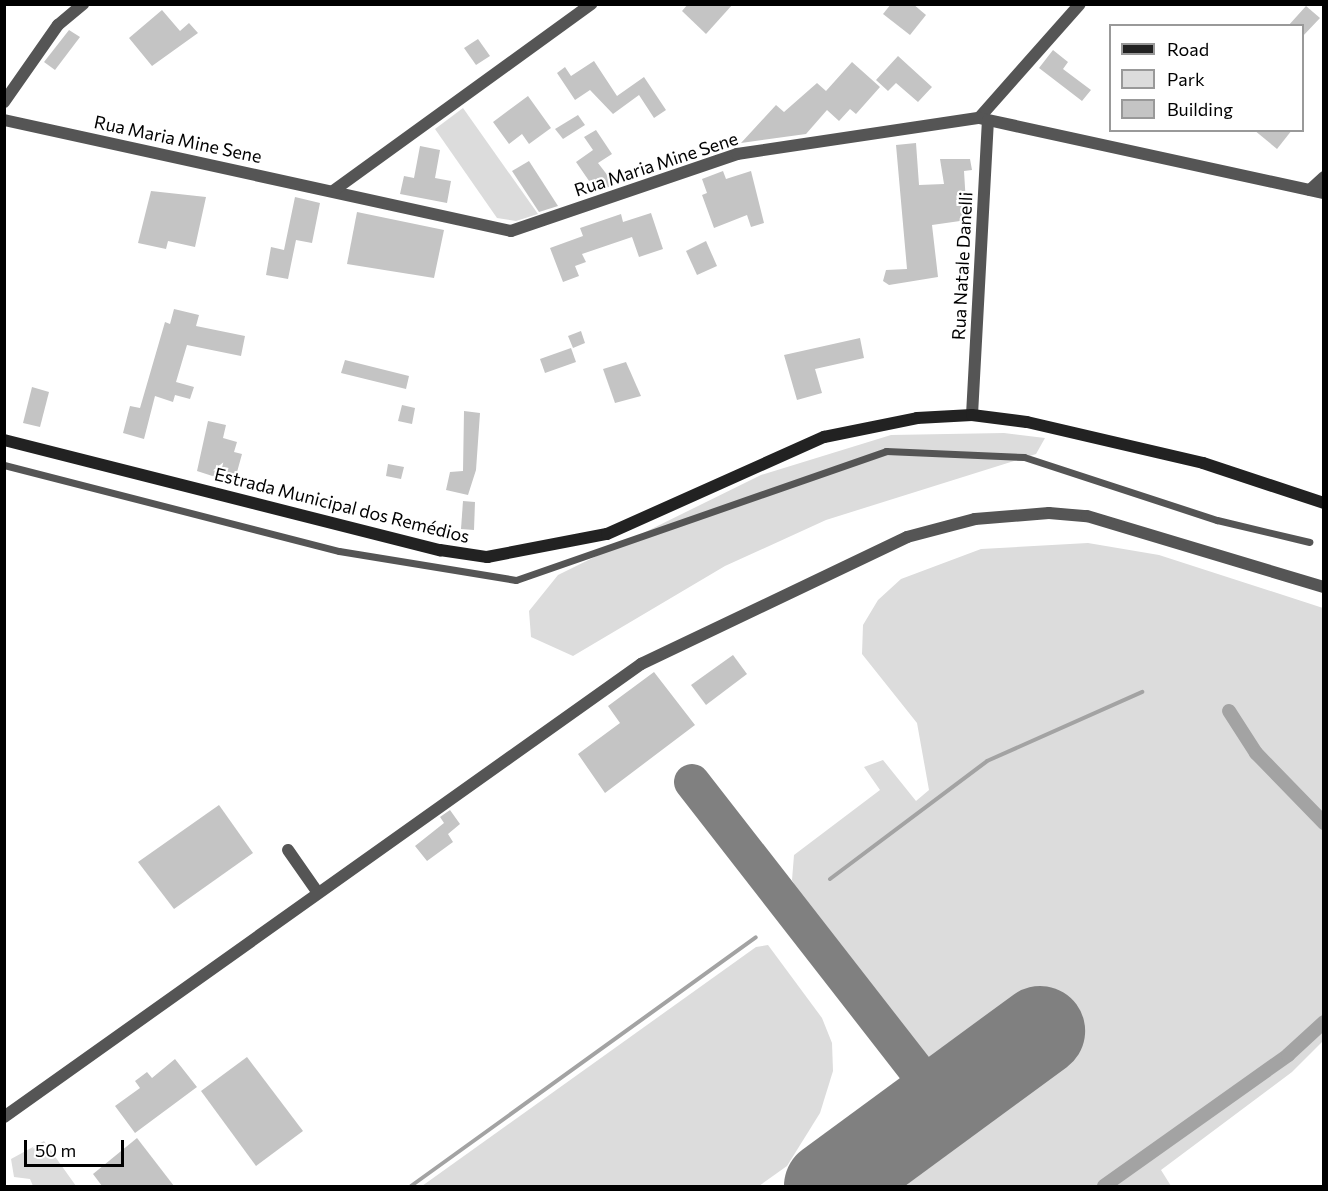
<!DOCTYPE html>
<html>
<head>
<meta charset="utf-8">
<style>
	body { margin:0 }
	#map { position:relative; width:1328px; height:1191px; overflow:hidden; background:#fff; font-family:Commissioner,sans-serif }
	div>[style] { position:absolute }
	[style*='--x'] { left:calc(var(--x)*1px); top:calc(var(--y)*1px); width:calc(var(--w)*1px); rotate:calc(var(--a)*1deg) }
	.green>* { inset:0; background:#dcdcdc }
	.stream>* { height:4px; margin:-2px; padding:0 2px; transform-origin:2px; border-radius:2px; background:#a3a3a3 }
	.canal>* { height:14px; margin:-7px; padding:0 7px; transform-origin:7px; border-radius:7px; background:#a3a3a3 }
	.taxiway>* { height:36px; margin:-18px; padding:0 18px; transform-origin:18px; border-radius:18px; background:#808080 }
	.runway>* { height:90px; margin:-45px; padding:0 45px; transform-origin:45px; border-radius:45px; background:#808080 }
	.building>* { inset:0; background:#c4c4c4 }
	.service>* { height:7px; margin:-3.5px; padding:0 3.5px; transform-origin:3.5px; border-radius:3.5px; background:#555 }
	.minor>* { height:12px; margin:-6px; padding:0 6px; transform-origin:6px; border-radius:6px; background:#555 }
	.tertiary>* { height:12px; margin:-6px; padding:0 6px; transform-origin:6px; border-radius:6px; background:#555 }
	.secondary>* { height:12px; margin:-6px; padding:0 6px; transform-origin:6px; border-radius:6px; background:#222 }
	span { translate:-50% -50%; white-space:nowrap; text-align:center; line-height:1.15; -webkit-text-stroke:4.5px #fff; paint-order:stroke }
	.street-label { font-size:18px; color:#000 }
	.frame { position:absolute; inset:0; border:6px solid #000; pointer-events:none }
	.legend { position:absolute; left:1109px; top:24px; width:195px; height:108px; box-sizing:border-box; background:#fff; border:2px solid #999; margin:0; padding:8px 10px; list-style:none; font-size:18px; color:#000 }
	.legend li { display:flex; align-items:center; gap:12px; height:30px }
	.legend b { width:30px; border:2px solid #999 }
	.scale { position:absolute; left:24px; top:1140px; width:100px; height:27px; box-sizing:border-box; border:3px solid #000; border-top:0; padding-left:8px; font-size:18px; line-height:21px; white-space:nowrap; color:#000; -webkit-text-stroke:4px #fff; paint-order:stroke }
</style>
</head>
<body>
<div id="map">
	<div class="green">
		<div style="clip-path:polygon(463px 108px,538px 214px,516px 221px,497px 218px,435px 129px)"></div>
		<div style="clip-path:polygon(1004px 433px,1045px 438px,1036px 454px,826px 520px,725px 566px,573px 656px,531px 637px,529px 611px,558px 575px,761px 475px,891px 435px)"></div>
		<div style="clip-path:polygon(1088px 543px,1159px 555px,1323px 608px,1323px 1041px,1292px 1072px,1161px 1170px,1171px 1186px,903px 1186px,1065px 1066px,1016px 998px,928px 1063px,798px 891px,792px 880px,794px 855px,880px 790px,864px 767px,883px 760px,916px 801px,929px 790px,917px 723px,862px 654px,863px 625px,878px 600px,901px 579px,981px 549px)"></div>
		<div style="clip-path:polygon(768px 945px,822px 1018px,832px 1043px,833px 1071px,820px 1113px,787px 1166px,759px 1186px,422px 1186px,756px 947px)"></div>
		<div style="clip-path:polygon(44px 1141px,76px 1186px,33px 1186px,30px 1179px,14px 1177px,11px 1159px)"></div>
	</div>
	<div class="stream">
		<div style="--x:830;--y:879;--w:196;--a:-36.9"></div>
		<div style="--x:987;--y:761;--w:170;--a:-24"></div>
		<div style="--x:411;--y:1186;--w:425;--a:-35.8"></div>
	</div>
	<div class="canal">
		<div style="--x:1229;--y:711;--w:50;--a:57.3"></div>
		<div style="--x:1256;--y:753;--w:98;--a:45.8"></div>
		<div style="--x:1104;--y:1186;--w:226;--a:-35.4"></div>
		<div style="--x:1288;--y:1055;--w:49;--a:-42.5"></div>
	</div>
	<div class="taxiway">
		<div style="--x:692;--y:782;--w:407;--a:52.1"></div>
	</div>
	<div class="runway">
		<div style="--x:829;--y:1186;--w:262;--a:-36.3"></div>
	</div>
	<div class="building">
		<div style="clip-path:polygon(688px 4px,733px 4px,706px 34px,682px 11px)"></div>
		<div style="clip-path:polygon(891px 4px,913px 4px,926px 15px,910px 35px,883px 14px)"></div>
		<div style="clip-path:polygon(1306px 6px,1320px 18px,1302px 37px,1302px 26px,1288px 26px)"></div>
		<div style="clip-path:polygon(162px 10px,180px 31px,189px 23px,198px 33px,152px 66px,129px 38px)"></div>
		<div style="clip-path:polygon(69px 30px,80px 37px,55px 70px,44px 62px)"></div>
		<div style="clip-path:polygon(478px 39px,490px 56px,476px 65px,464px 48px)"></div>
		<div style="clip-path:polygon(1053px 50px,1068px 62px,1063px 69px,1091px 90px,1082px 101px,1039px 68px)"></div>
		<div style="clip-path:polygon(898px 56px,932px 87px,918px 102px,896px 83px,888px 91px,876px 80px)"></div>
		<div style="clip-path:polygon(594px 61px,617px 96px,644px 77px,666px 110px,654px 118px,639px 95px,613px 114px,590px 90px,575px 100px,557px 73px,565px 67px,571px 76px)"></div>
		<div style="clip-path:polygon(852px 62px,880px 87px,856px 114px,850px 109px,839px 121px,827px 110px,806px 134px,741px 143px,776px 105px,784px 112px,817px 83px,826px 91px)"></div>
		<div style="clip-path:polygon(528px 96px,551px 128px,529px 144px,522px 134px,509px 144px,493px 122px)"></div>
		<div style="clip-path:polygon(578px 115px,585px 125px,563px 139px,555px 129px)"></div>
		<div style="clip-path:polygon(596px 130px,612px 154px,598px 163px,615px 185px,596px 191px,576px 162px,593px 150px,584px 137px)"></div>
		<div style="clip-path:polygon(1254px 130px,1292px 130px,1277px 149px)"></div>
		<div style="clip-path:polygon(916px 143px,919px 185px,944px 184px,940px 159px,970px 159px,972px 170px,964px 171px,967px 220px,932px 225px,938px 277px,889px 285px,883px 281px,886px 270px,907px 269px,896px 145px)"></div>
		<div style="clip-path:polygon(420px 146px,440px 150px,435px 178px,451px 181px,447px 203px,400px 194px,404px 176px,414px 178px)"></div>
		<div style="clip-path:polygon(529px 161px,558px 206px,539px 212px,512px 171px)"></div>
		<div style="clip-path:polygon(723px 171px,726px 179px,751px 171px,764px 223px,751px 227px,747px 215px,714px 228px,702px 195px,707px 193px,702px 179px)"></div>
		<div style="clip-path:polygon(151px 191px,206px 197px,195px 247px,168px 241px,166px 249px,138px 243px)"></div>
		<div style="clip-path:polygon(295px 197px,320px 203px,312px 243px,296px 240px,288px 279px,266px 275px,271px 247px,284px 250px)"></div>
		<div style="clip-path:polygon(357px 212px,444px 230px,434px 278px,347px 264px)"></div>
		<div style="clip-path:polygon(651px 213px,663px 249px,639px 257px,632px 237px,582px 254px,586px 262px,575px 266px,579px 276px,563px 282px,550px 248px,583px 236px,580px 228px,621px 214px,623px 222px)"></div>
		<div style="clip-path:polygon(706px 241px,717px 266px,697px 275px,686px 251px)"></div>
		<div style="clip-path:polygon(174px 309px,199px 315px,196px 326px,245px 336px,241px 356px,187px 345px,176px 382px,194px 387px,190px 399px,175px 395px,173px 402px,155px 396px,144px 439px,123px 433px,130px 406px,140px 408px,165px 322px,170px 324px)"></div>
		<div style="clip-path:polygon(581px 331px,585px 343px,573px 348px,568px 336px)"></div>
		<div style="clip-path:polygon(860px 338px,864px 358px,815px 369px,822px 393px,797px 400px,784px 355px)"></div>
		<div style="clip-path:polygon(571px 348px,576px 362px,545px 373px,540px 359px)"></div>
		<div style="clip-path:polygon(345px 360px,409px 376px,406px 389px,341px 373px)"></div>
		<div style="clip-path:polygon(626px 362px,641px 396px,615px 403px,603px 369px)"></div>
		<div style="clip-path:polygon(32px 387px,49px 392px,40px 427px,23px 423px)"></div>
		<div style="clip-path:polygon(402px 405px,415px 408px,412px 424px,398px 421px)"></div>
		<div style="clip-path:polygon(464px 411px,480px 413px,476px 470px,468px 495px,446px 490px,450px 472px,463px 471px)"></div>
		<div style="clip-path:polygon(208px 421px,226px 425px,223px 438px,237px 442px,234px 452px,242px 454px,234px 483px,197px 471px)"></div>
		<div style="clip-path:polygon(388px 464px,404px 467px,401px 479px,386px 476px)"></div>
		<div style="clip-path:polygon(463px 501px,475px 502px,474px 530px,461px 529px)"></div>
		<div style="clip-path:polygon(733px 655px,747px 674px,706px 705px,691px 685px)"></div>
		<div style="clip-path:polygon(654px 672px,695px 725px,605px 793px,578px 754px,620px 723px,608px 706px)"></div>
		<div style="clip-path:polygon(219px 805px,253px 853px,174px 909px,138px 862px)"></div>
		<div style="clip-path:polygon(450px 810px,460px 824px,448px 834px,453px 842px,427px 861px,415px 846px,444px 823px,440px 817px)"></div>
		<div style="clip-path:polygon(247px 1057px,303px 1131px,256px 1166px,201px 1091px)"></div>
		<div style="clip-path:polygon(175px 1059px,197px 1087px,135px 1133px,115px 1106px,140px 1088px,135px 1081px,147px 1072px,152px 1078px)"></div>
		<div style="clip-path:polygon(137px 1138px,174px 1186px,102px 1186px,93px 1174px)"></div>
	</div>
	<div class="service">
		<div style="--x:4;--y:465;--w:346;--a:14.4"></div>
		<div style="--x:339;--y:551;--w:179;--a:9.3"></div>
		<div style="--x:516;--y:580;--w:392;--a:-19.2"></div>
		<div style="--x:886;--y:451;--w:138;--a:2.5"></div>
		<div style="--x:1024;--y:457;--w:203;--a:18.1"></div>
		<div style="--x:1217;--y:520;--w:95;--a:13.4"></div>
	</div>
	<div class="minor">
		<div style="--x:979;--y:118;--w:152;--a:-48.5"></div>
		<div style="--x:4;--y:120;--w:519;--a:12.35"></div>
		<div style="--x:511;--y:231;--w:239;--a:-18.8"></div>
		<div style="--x:737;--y:154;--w:245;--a:-8.5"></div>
		<div style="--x:979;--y:118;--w:353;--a:12.3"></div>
		<div style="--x:1310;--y:190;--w:19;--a:-43"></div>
		<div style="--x:333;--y:191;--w:319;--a:-35.9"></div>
		<div style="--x:972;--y:415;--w:295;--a:-86.9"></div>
		<div style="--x:288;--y:850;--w:52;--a:55.1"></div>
	</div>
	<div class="tertiary">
		<div style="--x:4;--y:102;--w:94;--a:-55"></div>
		<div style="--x:58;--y:25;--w:33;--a:-40"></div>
		<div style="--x:4;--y:1117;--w:782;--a:-35.42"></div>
		<div style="--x:641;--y:664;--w:295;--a:-25.5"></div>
		<div style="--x:907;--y:537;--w:70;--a:-14.8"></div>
		<div style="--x:975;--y:519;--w:74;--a:-4.6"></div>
		<div style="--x:1049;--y:513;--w:38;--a:5"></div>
		<div style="--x:1087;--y:516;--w:247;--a:16.7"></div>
	</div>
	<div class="secondary">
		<div style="--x:4;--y:440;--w:450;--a:14.2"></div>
		<div style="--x:440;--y:550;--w:48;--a:8.5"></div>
		<div style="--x:487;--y:557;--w:122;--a:-10.9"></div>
		<div style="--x:607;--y:534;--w:238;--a:-24.1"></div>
		<div style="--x:824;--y:437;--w:95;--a:-11.5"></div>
		<div style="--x:917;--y:418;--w:55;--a:-3.1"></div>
		<div style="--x:972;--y:415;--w:55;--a:7.3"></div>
		<div style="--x:1027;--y:422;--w:181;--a:13.1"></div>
		<div style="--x:1203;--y:463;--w:127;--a:18.3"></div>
	</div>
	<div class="street-label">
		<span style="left:178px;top:139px;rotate:12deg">Rua Maria Mine Sene</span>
		<span style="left:656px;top:164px;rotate:-18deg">Rua Maria Mine Sene</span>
		<span style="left:962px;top:266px;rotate:-87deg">Rua Natale Danelli</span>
		<span style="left:342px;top:505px;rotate:14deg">Estrada Municipal dos Remédios</span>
	</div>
	<div class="frame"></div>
	<ul class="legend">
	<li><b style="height:8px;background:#222"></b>Road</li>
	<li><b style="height:16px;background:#dcdcdc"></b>Park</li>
	<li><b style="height:16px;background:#c4c4c4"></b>Building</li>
	</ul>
	<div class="scale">50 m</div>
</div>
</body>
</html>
